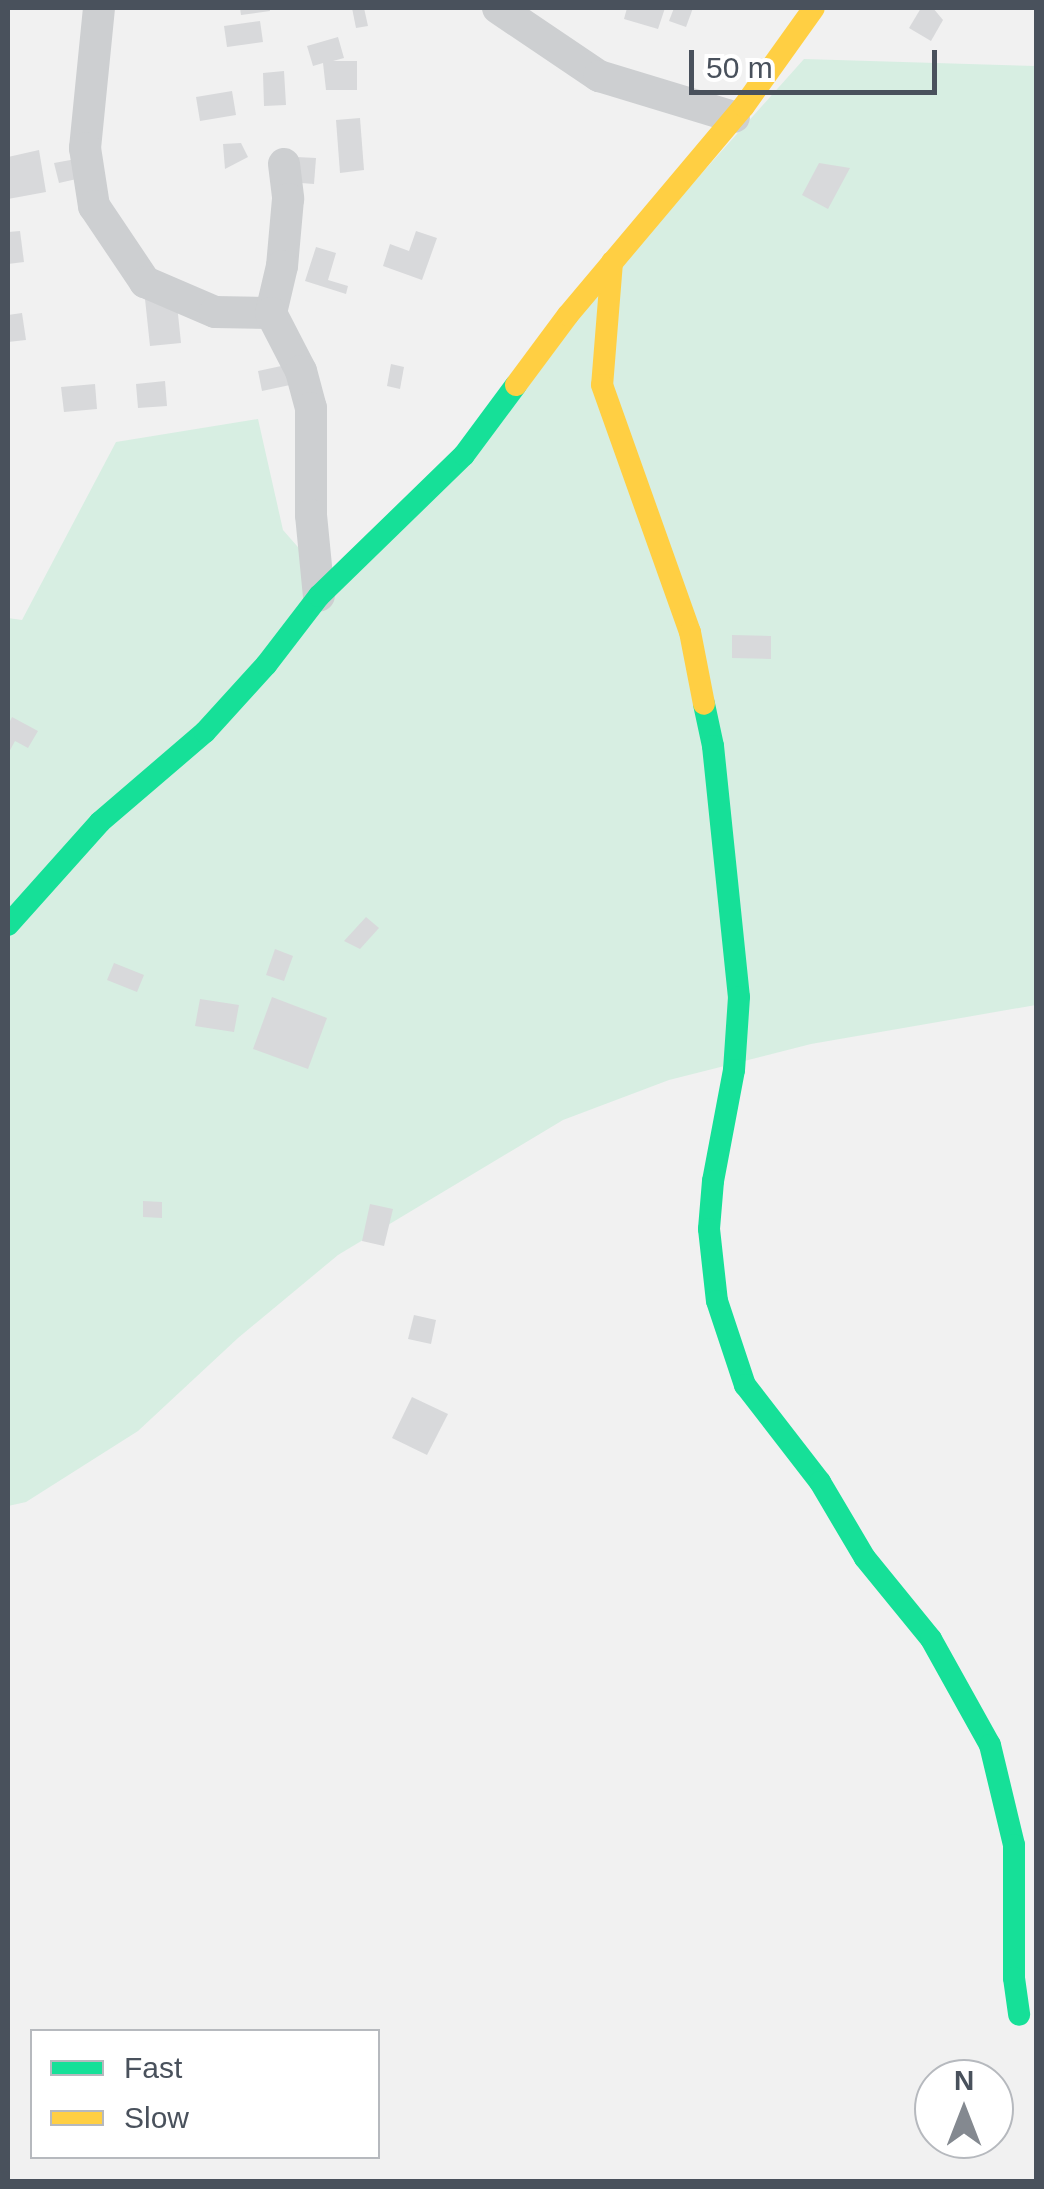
<!DOCTYPE html>
<html>
<head>
<meta charset="utf-8">
<style>
	body { margin:0 }
	#map { position:relative; width:1044px; height:2189px; overflow:hidden; background:#f1f1f1; font-family:Helvetica,sans-serif }
	div>[style] { position:absolute }
	[style*='--x'] { left:calc(var(--x)*1px); top:calc(var(--y)*1px); width:calc(var(--w)*1px); rotate:calc(var(--a)*1deg) }
	.green>* { inset:0; background:#d7eee2 }
	.building>* { inset:0; background:#d8d9db }
	.street>* { height:32px; margin:-16px; padding:0 16px; transform-origin:16px; border-radius:16px; background:#cdcfd1 }
	.fast>* { height:22px; margin:-11px; padding:0 11px; transform-origin:11px; border-radius:11px; background:#16e098 }
	.slow>* { height:22px; margin:-11px; padding:0 11px; transform-origin:11px; border-radius:11px; background:#ffcf43 }
	span { translate:-50% -50%; white-space:nowrap; text-align:center; line-height:1.15; -webkit-text-stroke:10px #fff; paint-order:stroke }
	.frame { position:absolute; inset:0; border:10px solid #49515c; pointer-events:none }
	.legend { position:absolute; left:30px; top:2029px; width:350px; height:130px; box-sizing:border-box; background:#fff; border:2px solid #b6b9be; margin:0; padding:12px 18px; list-style:none; font-size:30px; color:#49515c }
	.legend li { display:flex; align-items:center; gap:20px; height:50px }
	.legend b { width:50px; border:2px solid #b6b9be }
	.north { position:absolute; left:914px; top:2059px; width:100px; height:100px; box-sizing:border-box; background:#fff; border:2px solid #b6b9be; border-radius:50%; rotate:0deg; font-size:28px; font-weight:700; line-height:40px; text-align:center; color:#49515c }
	.north::after { content:''; display:block; margin:auto; width:35px; height:45px; background:#848990; clip-path:polygon(50% 0,100% 100%,50% 72%,0 100%) }
	.scale { position:absolute; left:689px; top:50px; width:248px; height:45px; box-sizing:border-box; border:5px solid #49515c; border-top:0; padding-left:12px; font-size:30px; line-height:35px; white-space:nowrap; color:#49515c; -webkit-text-stroke:8px #fff; paint-order:stroke }
</style>
</head>
<body>
<div id="map">
	<div class="green">
		<div style="clip-path:polygon(804px 59px,1036px 66px,1036px 1005px,811px 1044px,669px 1080px,563px 1120px,338px 1255px,238px 1338px,138px 1431px,26px 1502px,8px 1506px,8px 618px,22px 620px,116px 442px,258px 419px,283px 530px,332px 586px)"></div>
	</div>
	<div class="building">
		<div style="clip-path:polygon(240px 8px,269px 8px,270px 11px,241px 15px)"></div>
		<div style="clip-path:polygon(352px 8px,364px 8px,368px 26px,356px 28px)"></div>
		<div style="clip-path:polygon(627px 8px,665px 8px,658px 29px,624px 19px)"></div>
		<div style="clip-path:polygon(674px 8px,693px 8px,686px 27px,669px 21px)"></div>
		<div style="clip-path:polygon(921px 8px,933px 8px,943px 20px,931px 41px,909px 28px)"></div>
		<div style="clip-path:polygon(260px 21px,263px 42px,227px 47px,224px 26px)"></div>
		<div style="clip-path:polygon(338px 37px,344px 58px,333px 61px,357px 61px,357px 90px,326px 90px,323px 63px,313px 66px,307px 46px)"></div>
		<div style="clip-path:polygon(284px 71px,286px 105px,264px 106px,263px 73px)"></div>
		<div style="clip-path:polygon(232px 91px,236px 115px,200px 121px,196px 97px)"></div>
		<div style="clip-path:polygon(360px 118px,364px 170px,340px 173px,336px 120px)"></div>
		<div style="clip-path:polygon(241px 143px,248px 157px,225px 169px,223px 144px)"></div>
		<div style="clip-path:polygon(39px 150px,46px 192px,8px 199px,8px 157px)"></div>
		<div style="clip-path:polygon(277px 156px,316px 158px,314px 184px,275px 181px)"></div>
		<div style="clip-path:polygon(76px 159px,81px 178px,59px 183px,54px 163px)"></div>
		<div style="clip-path:polygon(819px 163px,850px 168px,828px 209px,802px 195px)"></div>
		<div style="clip-path:polygon(20px 231px,24px 262px,8px 264px,8px 232px)"></div>
		<div style="clip-path:polygon(416px 231px,437px 238px,422px 280px,383px 266px,390px 244px,409px 251px)"></div>
		<div style="clip-path:polygon(316px 247px,336px 253px,328px 280px,348px 286px,346px 294px,305px 281px)"></div>
		<div style="clip-path:polygon(176px 295px,181px 343px,150px 346px,145px 299px)"></div>
		<div style="clip-path:polygon(22px 313px,26px 340px,8px 342px,8px 315px)"></div>
		<div style="clip-path:polygon(391px 364px,404px 367px,400px 389px,387px 386px)"></div>
		<div style="clip-path:polygon(286px 365px,290px 385px,262px 391px,258px 371px)"></div>
		<div style="clip-path:polygon(165px 381px,167px 406px,138px 408px,136px 384px)"></div>
		<div style="clip-path:polygon(95px 384px,97px 409px,64px 412px,61px 387px)"></div>
		<div style="clip-path:polygon(732px 635px,771px 636px,771px 659px,732px 658px)"></div>
		<div style="clip-path:polygon(12px 717px,38px 731px,28px 748px,15px 741px,8px 754px,8px 725px)"></div>
		<div style="clip-path:polygon(366px 917px,379px 928px,360px 949px,344px 941px)"></div>
		<div style="clip-path:polygon(275px 949px,293px 956px,284px 981px,266px 975px)"></div>
		<div style="clip-path:polygon(114px 963px,144px 975px,137px 992px,107px 980px)"></div>
		<div style="clip-path:polygon(272px 997px,327px 1018px,308px 1069px,253px 1049px)"></div>
		<div style="clip-path:polygon(200px 999px,239px 1005px,234px 1032px,195px 1026px)"></div>
		<div style="clip-path:polygon(143px 1201px,162px 1202px,162px 1218px,143px 1217px)"></div>
		<div style="clip-path:polygon(370px 1204px,393px 1209px,384px 1246px,362px 1241px)"></div>
		<div style="clip-path:polygon(414px 1315px,436px 1320px,431px 1344px,408px 1339px)"></div>
		<div style="clip-path:polygon(412px 1397px,448px 1414px,427px 1455px,392px 1438px)"></div>
	</div>
	<div class="street">
		<div style="--x:99;--y:8;--w:141;--a:95.7"></div>
		<div style="--x:85;--y:148;--w:59;--a:81.2"></div>
		<div style="--x:94;--y:206;--w:92;--a:56.1"></div>
		<div style="--x:145;--y:282;--w:76;--a:23.2"></div>
		<div style="--x:215;--y:312;--w:56;--a:1"></div>
		<div style="--x:498;--y:8;--w:122;--a:34"></div>
		<div style="--x:599;--y:76;--w:141;--a:16.9"></div>
		<div style="--x:284;--y:164;--w:35;--a:83"></div>
		<div style="--x:288;--y:199;--w:67;--a:95.1"></div>
		<div style="--x:282;--y:266;--w:48;--a:103.2"></div>
		<div style="--x:271;--y:313;--w:65;--a:62.7"></div>
		<div style="--x:301;--y:371;--w:38;--a:75"></div>
		<div style="--x:311;--y:408;--w:107;--a:90"></div>
		<div style="--x:311;--y:515;--w:81;--a:84.4"></div>
	</div>
	<div class="fast">
		<div style="--x:704;--y:704;--w:43;--a:77.9"></div>
		<div style="--x:713;--y:746;--w:252;--a:84.1"></div>
		<div style="--x:739;--y:997;--w:73;--a:93.9"></div>
		<div style="--x:734;--y:1070;--w:113;--a:100.7"></div>
		<div style="--x:713;--y:1181;--w:48;--a:94.8"></div>
		<div style="--x:709;--y:1229;--w:72;--a:83.7"></div>
		<div style="--x:717;--y:1301;--w:89;--a:71.6"></div>
		<div style="--x:745;--y:1385;--w:123;--a:52.3"></div>
		<div style="--x:820;--y:1482;--w:88;--a:59.4"></div>
		<div style="--x:865;--y:1558;--w:104;--a:50.8"></div>
		<div style="--x:931;--y:1639;--w:121;--a:60.9"></div>
		<div style="--x:990;--y:1745;--w:103;--a:76.5"></div>
		<div style="--x:1014;--y:1845;--w:133;--a:90"></div>
		<div style="--x:1014;--y:1978;--w:37;--a:82"></div>
		<div style="--x:8;--y:925;--w:138;--a:-48.2"></div>
		<div style="--x:100;--y:822;--w:138;--a:-40.6"></div>
		<div style="--x:205;--y:732;--w:91;--a:-47.7"></div>
		<div style="--x:266;--y:665;--w:87;--a:-52.5"></div>
		<div style="--x:319;--y:596;--w:202;--a:-44.2"></div>
		<div style="--x:464;--y:455;--w:87;--a:-53.4"></div>
	</div>
	<div class="slow">
		<div style="--x:612;--y:262;--w:123;--a:94.6"></div>
		<div style="--x:602;--y:385;--w:262;--a:70.4"></div>
		<div style="--x:690;--y:632;--w:73;--a:79"></div>
		<div style="--x:516;--y:385;--w:87;--a:-53.4"></div>
		<div style="--x:568;--y:315;--w:273;--a:-49.9"></div>
		<div style="--x:744;--y:106;--w:120;--a:-54.5"></div>
	</div>
	<div class="frame"></div>
	<ul class="legend">
	<li><b style="height:12px;background:#16e098"></b>Fast</li>
	<li><b style="height:12px;background:#ffcf43"></b>Slow</li>
	</ul>
	<div class="north">N</div>
	<div class="scale">50 m</div>
</div>
</body>
</html>
